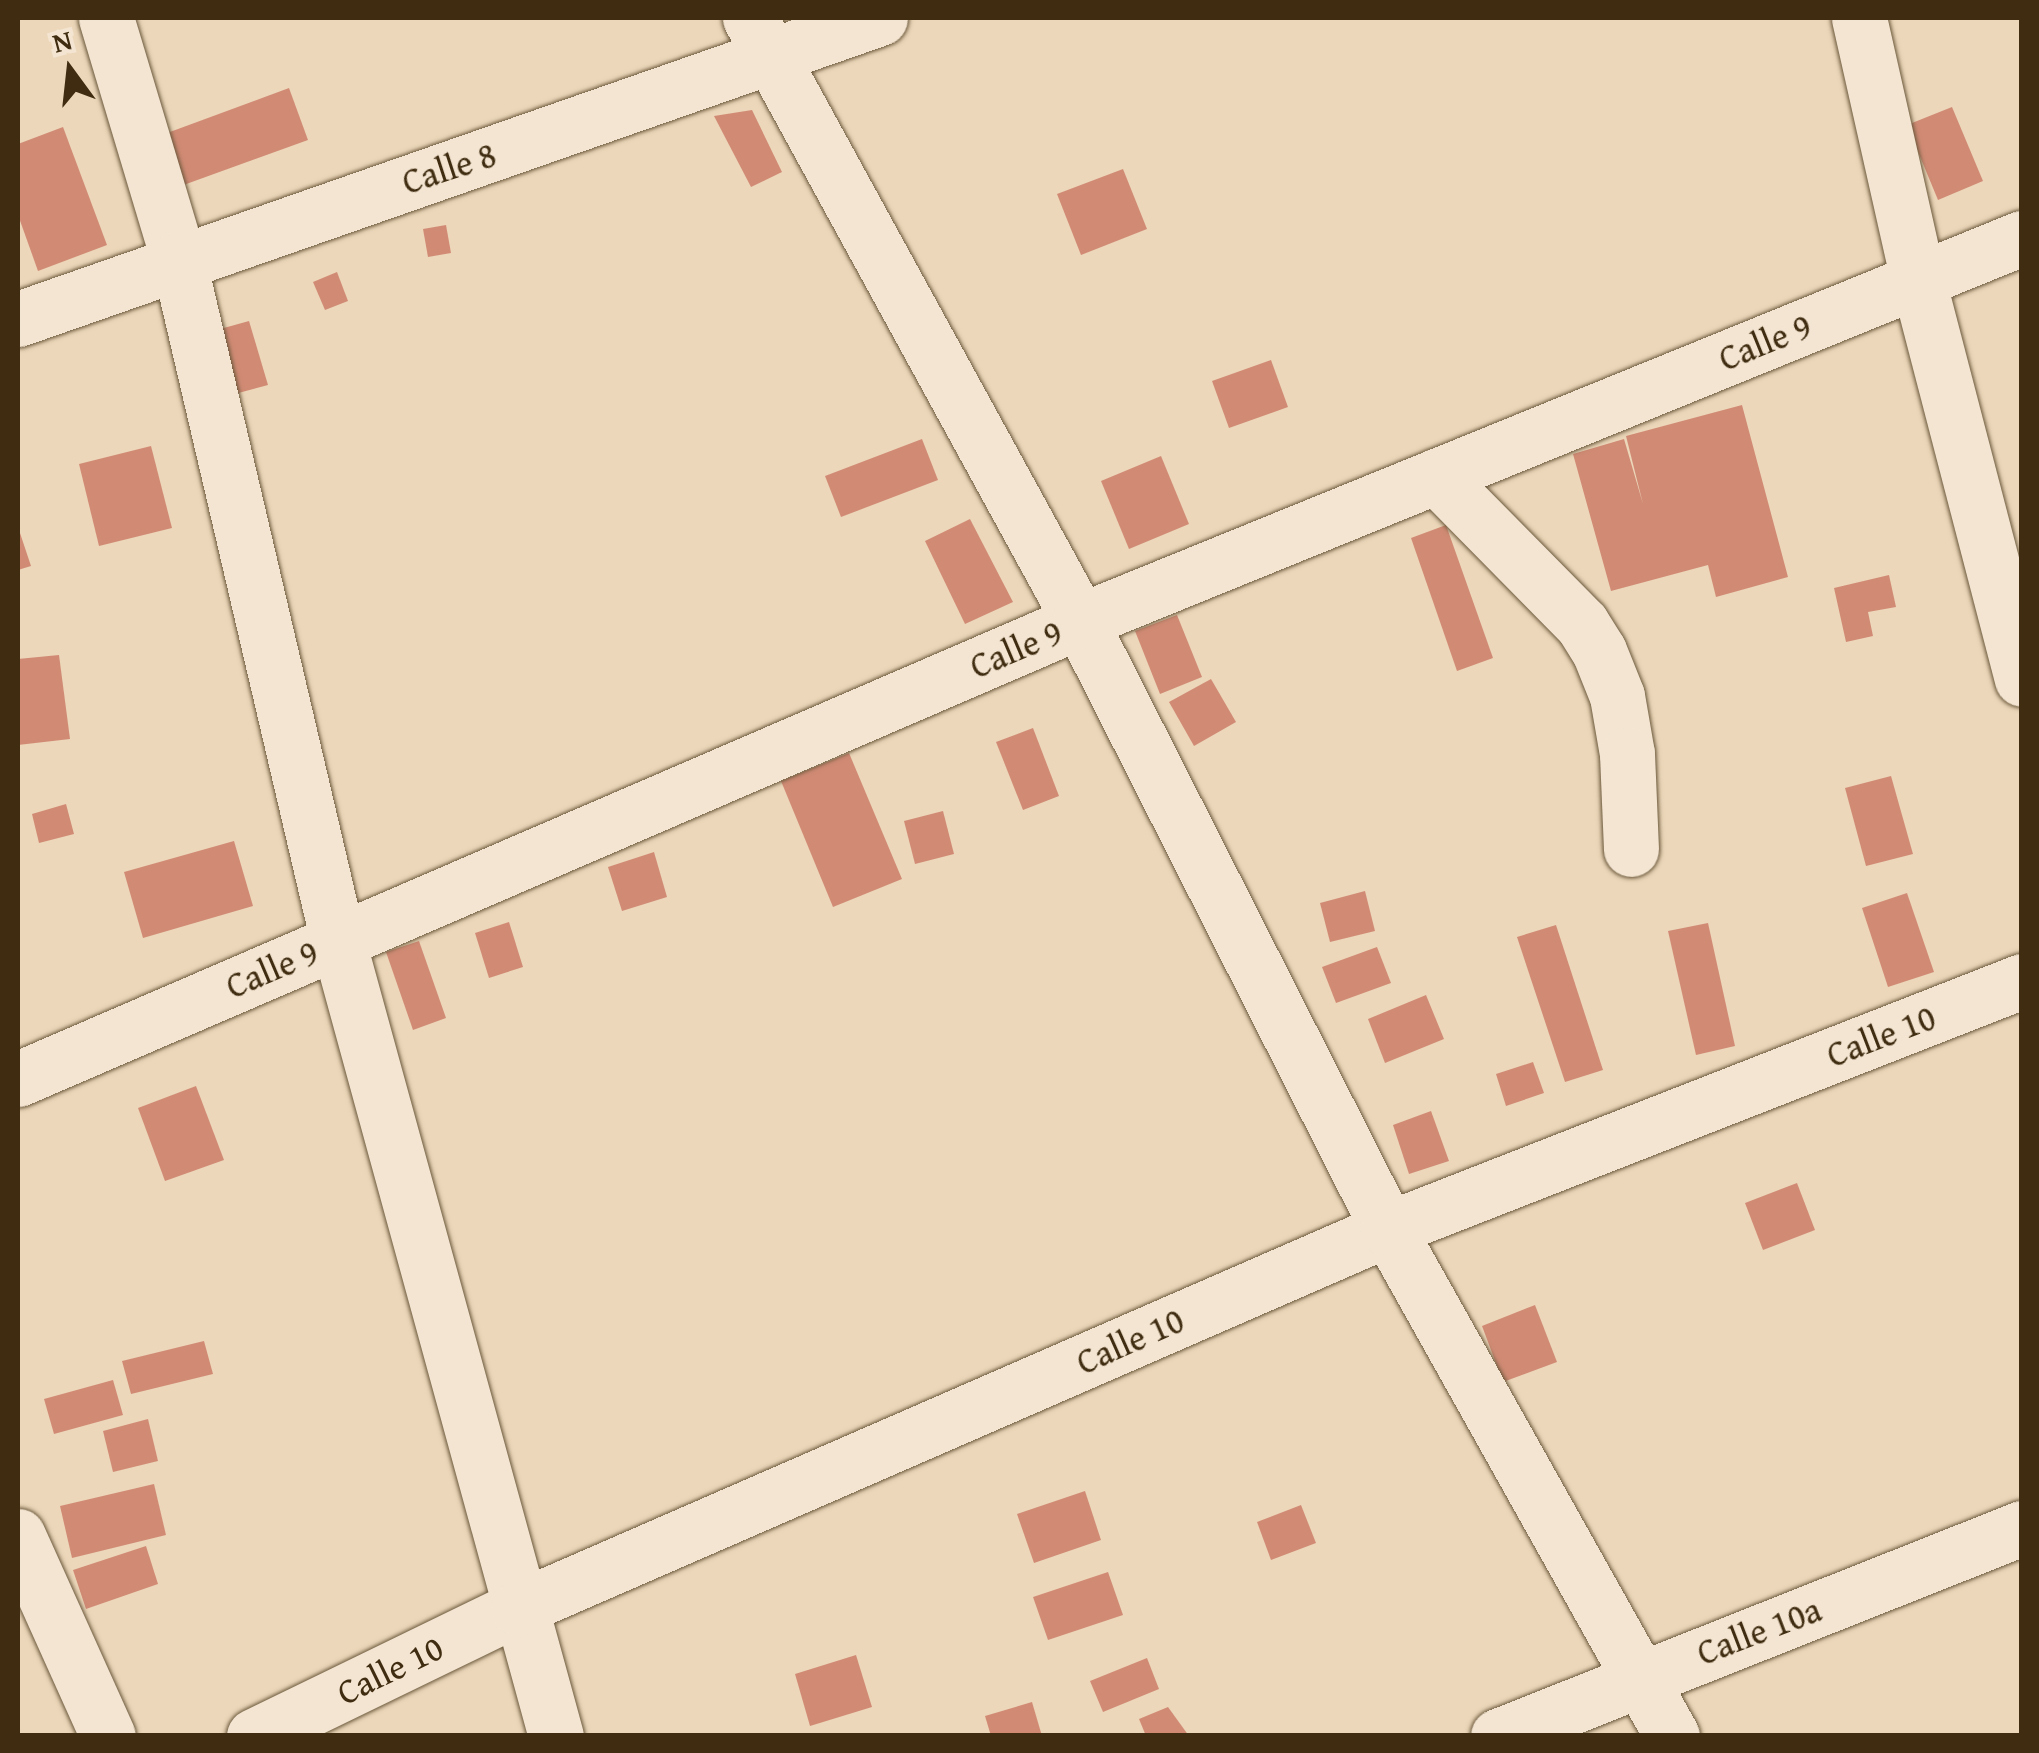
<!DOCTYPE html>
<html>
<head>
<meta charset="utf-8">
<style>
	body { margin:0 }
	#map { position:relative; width:2039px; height:1753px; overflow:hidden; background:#ecd7ba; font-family:"Gentium Book Plus",serif }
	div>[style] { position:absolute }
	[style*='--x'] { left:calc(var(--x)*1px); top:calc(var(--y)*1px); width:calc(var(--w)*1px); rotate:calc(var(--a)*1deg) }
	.building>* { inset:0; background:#d18b75 }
	.roads { filter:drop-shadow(0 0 2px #6b583b) drop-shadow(0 0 2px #6b583b) }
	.minor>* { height:55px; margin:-27.5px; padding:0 27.5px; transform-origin:27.5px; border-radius:27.5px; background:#f3e5d2 }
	span { translate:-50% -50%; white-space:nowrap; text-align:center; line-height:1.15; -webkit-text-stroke:8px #f3e5d2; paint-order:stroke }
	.street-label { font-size:35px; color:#402d11 }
	.frame { position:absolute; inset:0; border:20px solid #402d11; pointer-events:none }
	.north { position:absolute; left:20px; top:20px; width:100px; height:100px; -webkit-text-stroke:8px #f3e5d2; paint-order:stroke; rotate:345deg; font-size:28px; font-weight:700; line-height:40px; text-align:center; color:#402d11 }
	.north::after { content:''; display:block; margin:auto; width:35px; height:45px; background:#402d11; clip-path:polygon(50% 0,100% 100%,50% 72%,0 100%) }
</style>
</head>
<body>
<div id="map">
	<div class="building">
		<div style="clip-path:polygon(289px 88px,308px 140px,178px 187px,159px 136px)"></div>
		<div style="clip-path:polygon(1952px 107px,1983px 181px,1938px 200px,1907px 125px)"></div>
		<div style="clip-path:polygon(752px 110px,782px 172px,751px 187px,714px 116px)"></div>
		<div style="clip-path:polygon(63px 127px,107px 245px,38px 271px,18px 215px,18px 144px)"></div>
		<div style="clip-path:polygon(1123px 169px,1147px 229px,1081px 255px,1057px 194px)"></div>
		<div style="clip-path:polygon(446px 225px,451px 253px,428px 257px,423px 229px)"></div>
		<div style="clip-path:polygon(337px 272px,348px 301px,325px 310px,313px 282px)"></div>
		<div style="clip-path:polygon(249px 321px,268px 385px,231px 395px,213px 331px)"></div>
		<div style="clip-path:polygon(1271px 360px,1288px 407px,1229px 428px,1212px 381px)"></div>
		<div style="clip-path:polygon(1742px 405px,1788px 577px,1716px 597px,1708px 565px,1611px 591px,1573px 454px,1624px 439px,1643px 504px,1626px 436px)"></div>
		<div style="clip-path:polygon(922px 439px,938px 480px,841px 517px,825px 476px)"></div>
		<div style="clip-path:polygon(151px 446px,172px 528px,99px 546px,79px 464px)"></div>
		<div style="clip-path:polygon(1161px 456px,1189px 524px,1129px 549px,1101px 481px)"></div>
		<div style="clip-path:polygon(970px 519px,1013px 602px,965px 624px,925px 541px)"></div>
		<div style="clip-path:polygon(1446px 525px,1493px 658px,1457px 671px,1411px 538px)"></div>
		<div style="clip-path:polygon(18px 527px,31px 566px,18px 570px)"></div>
		<div style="clip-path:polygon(1889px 575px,1896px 607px,1868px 612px,1873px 636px,1846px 642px,1834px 588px)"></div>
		<div style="clip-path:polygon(1177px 615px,1202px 677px,1160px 694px,1135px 631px)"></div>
		<div style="clip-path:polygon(59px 655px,70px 739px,18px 745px,18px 659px)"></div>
		<div style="clip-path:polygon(1211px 679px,1236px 722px,1194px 746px,1169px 702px)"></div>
		<div style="clip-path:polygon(1033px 728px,1059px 796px,1023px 810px,996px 742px)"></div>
		<div style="clip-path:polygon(849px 753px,902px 879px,833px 907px,781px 781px)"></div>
		<div style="clip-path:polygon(1891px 776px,1913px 854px,1866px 866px,1845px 788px)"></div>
		<div style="clip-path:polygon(66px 804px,74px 834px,39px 843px,32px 814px)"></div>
		<div style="clip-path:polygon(943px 811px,954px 854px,915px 864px,904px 821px)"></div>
		<div style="clip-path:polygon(234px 841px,253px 906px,143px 938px,124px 872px)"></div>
		<div style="clip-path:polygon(654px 852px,667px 897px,622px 911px,608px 867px)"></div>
		<div style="clip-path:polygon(1365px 891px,1375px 931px,1330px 942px,1320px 903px)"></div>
		<div style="clip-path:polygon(1907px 893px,1934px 972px,1888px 987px,1862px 908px)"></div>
		<div style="clip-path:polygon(509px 922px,523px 967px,489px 978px,475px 933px)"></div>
		<div style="clip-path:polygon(1708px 923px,1735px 1046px,1696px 1055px,1668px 931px)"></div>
		<div style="clip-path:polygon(1556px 925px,1603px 1070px,1565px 1082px,1517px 937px)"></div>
		<div style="clip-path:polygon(419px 941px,446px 1018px,413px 1030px,386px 952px)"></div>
		<div style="clip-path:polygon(1377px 947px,1391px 983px,1336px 1003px,1322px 967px)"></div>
		<div style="clip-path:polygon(1426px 995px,1444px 1039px,1385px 1063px,1368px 1019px)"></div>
		<div style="clip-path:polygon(1533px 1062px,1544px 1093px,1506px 1106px,1496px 1074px)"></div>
		<div style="clip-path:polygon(196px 1086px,224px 1160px,165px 1181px,138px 1108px)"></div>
		<div style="clip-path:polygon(1431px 1111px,1449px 1161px,1409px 1174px,1393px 1125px)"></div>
		<div style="clip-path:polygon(1797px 1183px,1815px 1230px,1763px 1250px,1745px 1203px)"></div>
		<div style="clip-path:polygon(1535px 1305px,1557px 1362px,1503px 1382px,1482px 1326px)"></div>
		<div style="clip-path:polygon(204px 1341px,213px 1374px,131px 1394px,122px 1361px)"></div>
		<div style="clip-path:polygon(113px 1380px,123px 1415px,54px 1434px,44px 1399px)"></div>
		<div style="clip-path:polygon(148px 1419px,158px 1461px,113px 1472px,103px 1431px)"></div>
		<div style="clip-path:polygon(154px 1484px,166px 1535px,72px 1558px,60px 1506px)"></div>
		<div style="clip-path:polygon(1085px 1491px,1101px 1540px,1034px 1563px,1017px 1514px)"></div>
		<div style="clip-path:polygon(1301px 1505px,1316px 1543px,1271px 1560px,1257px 1522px)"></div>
		<div style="clip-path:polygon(146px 1546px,158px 1584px,86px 1609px,73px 1570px)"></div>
		<div style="clip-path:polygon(1108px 1572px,1123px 1615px,1048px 1640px,1033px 1597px)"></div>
		<div style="clip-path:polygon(856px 1655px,872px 1707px,810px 1726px,795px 1674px)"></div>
		<div style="clip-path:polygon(1147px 1658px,1159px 1689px,1103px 1712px,1090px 1681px)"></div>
		<div style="clip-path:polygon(1032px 1702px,1042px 1736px,991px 1736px,985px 1716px)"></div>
		<div style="clip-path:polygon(1168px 1707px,1189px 1736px,1146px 1736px,1139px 1719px)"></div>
	</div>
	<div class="roads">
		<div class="minor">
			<div style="--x:106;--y:18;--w:251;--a:73.3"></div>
			<div style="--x:178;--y:258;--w:701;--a:76.82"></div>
			<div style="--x:338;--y:941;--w:824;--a:74.67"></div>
			<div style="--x:750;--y:18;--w:687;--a:61.31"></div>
			<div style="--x:1080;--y:621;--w:682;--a:63.13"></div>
			<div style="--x:1388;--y:1229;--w:581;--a:60.74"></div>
			<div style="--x:1859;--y:18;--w:269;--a:77.3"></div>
			<div style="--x:1918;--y:280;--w:412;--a:75.4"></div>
			<div style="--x:18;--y:319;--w:913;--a:-19.25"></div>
			<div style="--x:1436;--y:476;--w:208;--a:45.4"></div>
			<div style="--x:1582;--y:624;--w:32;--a:58"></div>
			<div style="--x:1599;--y:651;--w:48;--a:68.2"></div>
			<div style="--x:1617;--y:696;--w:59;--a:80.2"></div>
			<div style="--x:1627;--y:754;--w:95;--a:87.6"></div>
			<div style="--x:18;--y:1079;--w:1157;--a:-23.33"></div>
			<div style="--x:1080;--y:621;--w:1017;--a:-22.13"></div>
			<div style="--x:18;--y:1536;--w:219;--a:65.8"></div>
			<div style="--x:254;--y:1736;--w:293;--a:-25.9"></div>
			<div style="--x:518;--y:1608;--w:949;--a:-23.54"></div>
			<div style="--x:1388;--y:1229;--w:681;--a:-21.36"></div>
			<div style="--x:1498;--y:1736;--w:564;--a:-21.65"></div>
		</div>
	</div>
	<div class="street-label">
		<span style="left:449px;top:168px;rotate:-18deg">Calle 8</span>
		<span style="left:1765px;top:342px;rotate:-22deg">Calle 9</span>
		<span style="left:1016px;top:649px;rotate:-23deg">Calle 9</span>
		<span style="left:272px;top:969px;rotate:-23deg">Calle 9</span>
		<span style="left:1881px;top:1036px;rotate:-21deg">Calle 10</span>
		<span style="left:1130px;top:1341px;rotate:-24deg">Calle 10</span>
		<span style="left:1759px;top:1631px;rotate:-21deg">Calle 10a</span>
		<span style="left:390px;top:1670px;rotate:-26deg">Calle 10</span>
	</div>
	<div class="frame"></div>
	<div class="north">N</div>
</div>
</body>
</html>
